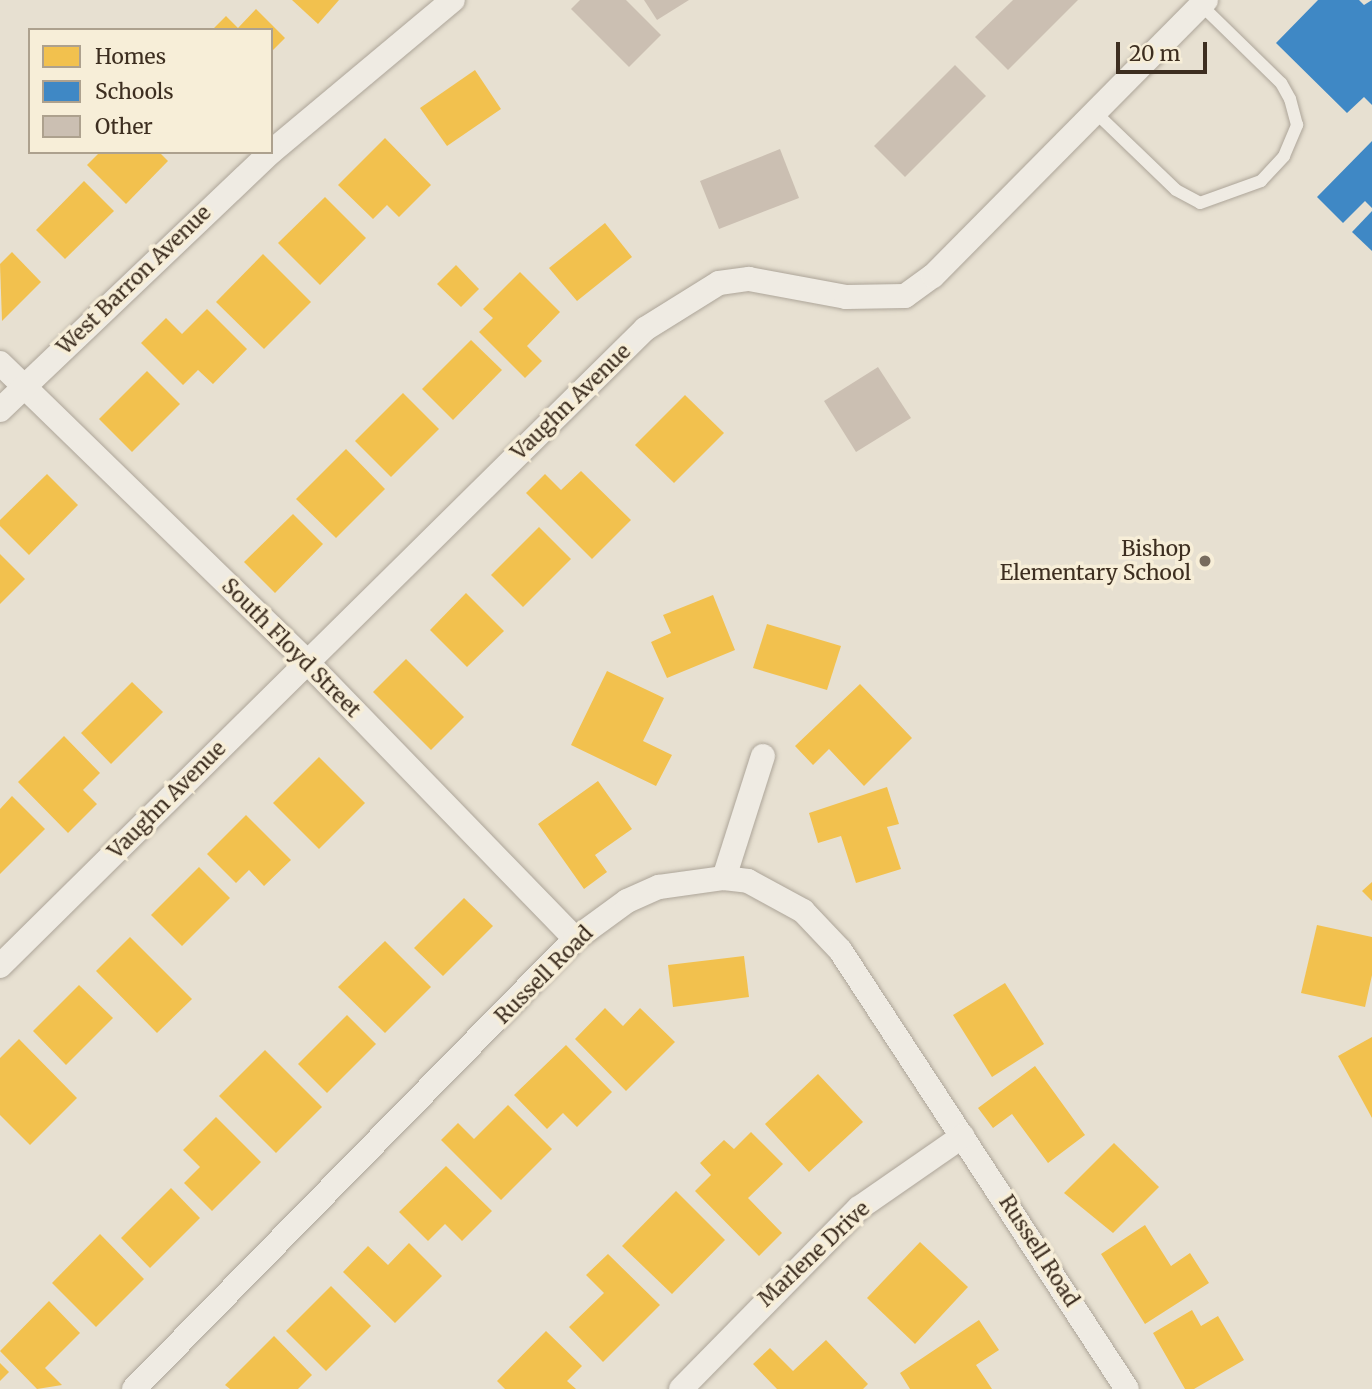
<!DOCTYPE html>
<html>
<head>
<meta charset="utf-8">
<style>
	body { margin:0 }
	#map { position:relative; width:1372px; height:1389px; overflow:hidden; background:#e7e0d1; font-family:Merriweather,serif }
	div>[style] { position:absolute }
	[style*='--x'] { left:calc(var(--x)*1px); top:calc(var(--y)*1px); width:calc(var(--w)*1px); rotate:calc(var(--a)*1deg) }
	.homes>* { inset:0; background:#f2c14e }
	.schools>* { inset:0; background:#3f88c5 }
	.building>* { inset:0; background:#cbbfb2 }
	.roads { filter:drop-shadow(0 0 2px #ada599) drop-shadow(0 0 2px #ada599) }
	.lane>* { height:12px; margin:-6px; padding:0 6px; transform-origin:6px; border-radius:6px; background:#efebe3 }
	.street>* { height:24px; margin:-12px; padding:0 12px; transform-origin:12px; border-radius:12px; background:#efebe3 }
	.dots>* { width:19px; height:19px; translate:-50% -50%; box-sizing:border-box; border:4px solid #f7eed8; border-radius:50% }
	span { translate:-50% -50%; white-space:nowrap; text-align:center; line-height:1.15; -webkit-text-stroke:7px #f7eed8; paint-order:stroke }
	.street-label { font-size:21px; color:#3d2e20 }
	.poi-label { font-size:21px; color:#3d2e20 }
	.right { translate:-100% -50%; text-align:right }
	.legend { position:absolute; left:28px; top:28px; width:245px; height:126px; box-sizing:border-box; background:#f7eed8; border:2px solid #ada18e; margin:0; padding:9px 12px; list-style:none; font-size:21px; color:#3d2e20 }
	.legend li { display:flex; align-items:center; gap:14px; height:35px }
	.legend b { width:35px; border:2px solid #ada18e }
	.scale { position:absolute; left:1116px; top:42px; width:91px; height:32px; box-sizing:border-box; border:4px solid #3d2e20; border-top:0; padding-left:9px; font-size:21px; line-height:24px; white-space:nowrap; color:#3d2e20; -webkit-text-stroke:5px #f7eed8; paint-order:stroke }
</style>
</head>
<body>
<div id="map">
	<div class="homes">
		<div style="clip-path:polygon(292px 0,339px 0,318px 24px)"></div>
		<div style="clip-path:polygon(256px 9px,285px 38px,271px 52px,271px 30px,212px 30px,226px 16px,238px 28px)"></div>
		<div style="clip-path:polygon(475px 70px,501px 109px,447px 146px,420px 108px)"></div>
		<div style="clip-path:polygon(385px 138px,431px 185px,399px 217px,387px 205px,373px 219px,338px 185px)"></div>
		<div style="clip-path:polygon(100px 152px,159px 152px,168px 161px,126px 204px,87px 165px)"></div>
		<div style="clip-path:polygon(84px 181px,114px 211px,65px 259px,36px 230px)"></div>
		<div style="clip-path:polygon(325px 197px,366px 238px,320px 285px,278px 243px)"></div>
		<div style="clip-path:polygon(605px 223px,632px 257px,577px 301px,549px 268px)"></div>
		<div style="clip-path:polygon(12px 252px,41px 282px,2px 321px,0 264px)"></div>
		<div style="clip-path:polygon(263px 254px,311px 302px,264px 349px,216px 302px)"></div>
		<div style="clip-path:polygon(456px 265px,479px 289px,461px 307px,437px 284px)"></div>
		<div style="clip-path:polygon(520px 272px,560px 312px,527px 346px,542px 361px,525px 378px,479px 332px,493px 318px,483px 309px)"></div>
		<div style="clip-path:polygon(207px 309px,247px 349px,213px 384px,198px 370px,183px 385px,141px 343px,166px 318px,182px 334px)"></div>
		<div style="clip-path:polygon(471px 340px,502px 370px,453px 420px,422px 389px)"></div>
		<div style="clip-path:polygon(147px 371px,180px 404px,132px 452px,99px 419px)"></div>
		<div style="clip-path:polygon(403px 393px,439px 429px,391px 477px,355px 441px)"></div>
		<div style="clip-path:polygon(685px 395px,724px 433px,674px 483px,635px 445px)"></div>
		<div style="clip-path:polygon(346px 449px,385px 489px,336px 538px,296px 499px)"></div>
		<div style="clip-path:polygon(581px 471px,631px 520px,592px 559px,526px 493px,545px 474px,561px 490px)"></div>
		<div style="clip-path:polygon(47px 474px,78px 505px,29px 555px,0 526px,0 520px)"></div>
		<div style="clip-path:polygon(293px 514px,323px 544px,275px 593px,244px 562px)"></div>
		<div style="clip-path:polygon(539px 527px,571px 559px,523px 607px,491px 575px)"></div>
		<div style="clip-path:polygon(0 554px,25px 579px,0 604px)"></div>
		<div style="clip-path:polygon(466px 593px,504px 631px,467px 667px,430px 630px)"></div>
		<div style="clip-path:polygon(713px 595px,735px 650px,667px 678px,651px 642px,671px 633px,663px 615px)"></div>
		<div style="clip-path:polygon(767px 624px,841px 646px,827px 690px,753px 668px)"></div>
		<div style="clip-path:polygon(406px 659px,464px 717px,431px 750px,373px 692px)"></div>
		<div style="clip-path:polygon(607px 671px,664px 698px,643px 741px,672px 755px,656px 786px,571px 745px)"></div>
		<div style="clip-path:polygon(132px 682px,163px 712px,111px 764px,81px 733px)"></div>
		<div style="clip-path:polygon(860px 684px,912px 738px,864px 786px,829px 749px,813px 765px,795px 746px)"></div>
		<div style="clip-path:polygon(64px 736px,100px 773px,83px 790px,97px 804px,68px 833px,18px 782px)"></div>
		<div style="clip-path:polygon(319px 757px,365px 803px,319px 849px,273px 803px)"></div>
		<div style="clip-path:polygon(598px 781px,632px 829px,595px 855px,607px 872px,584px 889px,538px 824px)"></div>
		<div style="clip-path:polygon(887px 787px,899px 824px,887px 827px,901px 869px,856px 883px,841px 836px,818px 843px,809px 813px)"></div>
		<div style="clip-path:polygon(12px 796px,45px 829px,0 874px,0 809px)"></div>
		<div style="clip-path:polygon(246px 815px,291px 860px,264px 886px,249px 870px,236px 883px,207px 854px)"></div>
		<div style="clip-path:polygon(199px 867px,230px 898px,182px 946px,151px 915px)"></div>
		<div style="clip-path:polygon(1372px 882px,1372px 901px,1362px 891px)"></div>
		<div style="clip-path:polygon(464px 898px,493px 926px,443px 976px,414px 948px)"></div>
		<div style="clip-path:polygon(1317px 925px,1372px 937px,1372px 975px,1365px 1007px,1301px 993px)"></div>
		<div style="clip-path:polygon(130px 937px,192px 999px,157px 1033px,96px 971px)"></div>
		<div style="clip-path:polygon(385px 941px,431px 987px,385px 1033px,338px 987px)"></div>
		<div style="clip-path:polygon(744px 956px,749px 997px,673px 1007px,668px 965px)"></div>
		<div style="clip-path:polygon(1005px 983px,1044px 1044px,992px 1077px,953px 1015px)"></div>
		<div style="clip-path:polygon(79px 985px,113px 1018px,66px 1065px,33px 1031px)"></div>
		<div style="clip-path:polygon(605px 1008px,623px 1026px,640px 1008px,675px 1042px,626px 1091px,575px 1039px)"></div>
		<div style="clip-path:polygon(347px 1015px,376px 1044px,327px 1093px,298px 1064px)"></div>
		<div style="clip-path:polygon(1372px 1037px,1372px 1118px,1338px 1056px)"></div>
		<div style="clip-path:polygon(19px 1039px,77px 1098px,30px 1145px,0 1115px,0 1058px)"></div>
		<div style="clip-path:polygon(566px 1045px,612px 1092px,577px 1127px,563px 1113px,547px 1129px,514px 1095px)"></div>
		<div style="clip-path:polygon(265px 1050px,322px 1107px,276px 1153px,219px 1096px)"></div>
		<div style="clip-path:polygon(1035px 1066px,1085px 1135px,1048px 1163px,1012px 1114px,993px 1128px,978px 1108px)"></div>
		<div style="clip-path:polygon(818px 1074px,863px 1122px,809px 1172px,765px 1124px)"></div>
		<div style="clip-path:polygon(508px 1105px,552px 1149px,501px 1200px,441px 1140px,458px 1123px,474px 1139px)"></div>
		<div style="clip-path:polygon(216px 1117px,261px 1162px,212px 1211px,184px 1183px,200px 1167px,183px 1150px)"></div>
		<div style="clip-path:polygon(751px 1132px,783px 1164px,748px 1198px,782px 1233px,759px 1256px,695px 1191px,711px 1175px,700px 1163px,724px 1140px,734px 1149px)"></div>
		<div style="clip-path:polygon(1114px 1143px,1159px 1187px,1113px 1233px,1064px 1193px)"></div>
		<div style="clip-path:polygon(446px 1166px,492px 1211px,462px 1241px,445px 1224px,428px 1241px,399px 1212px)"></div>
		<div style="clip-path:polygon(171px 1188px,200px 1218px,150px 1268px,121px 1238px)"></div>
		<div style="clip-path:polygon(676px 1191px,725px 1240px,672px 1294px,622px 1246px)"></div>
		<div style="clip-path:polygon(1145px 1225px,1171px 1266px,1190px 1253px,1209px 1283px,1145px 1324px,1101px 1254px)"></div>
		<div style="clip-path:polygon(100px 1234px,144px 1279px,96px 1327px,52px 1283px)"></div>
		<div style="clip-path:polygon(920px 1242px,968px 1287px,915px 1344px,867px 1298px)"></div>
		<div style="clip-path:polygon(409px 1243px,442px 1276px,395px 1323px,343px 1272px,368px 1246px,388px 1265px)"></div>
		<div style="clip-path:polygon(608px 1254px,660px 1305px,603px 1362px,569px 1327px,604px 1293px,586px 1275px)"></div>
		<div style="clip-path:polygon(331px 1286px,371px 1326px,326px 1371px,286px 1331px)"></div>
		<div style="clip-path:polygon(49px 1301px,80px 1333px,45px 1368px,62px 1385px,37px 1389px,0 1351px)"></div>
		<div style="clip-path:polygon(1192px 1310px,1201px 1326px,1218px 1316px,1244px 1360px,1194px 1389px,1185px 1389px,1153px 1333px)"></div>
		<div style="clip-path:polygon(979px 1320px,999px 1350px,976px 1365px,992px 1389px,910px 1389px,900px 1373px)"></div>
		<div style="clip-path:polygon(546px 1331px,582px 1366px,567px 1381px,576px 1389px,505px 1389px,497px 1381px)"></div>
		<div style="clip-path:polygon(274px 1336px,312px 1375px,298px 1389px,230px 1389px,225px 1385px)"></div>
		<div style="clip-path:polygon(826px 1340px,868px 1384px,863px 1389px,777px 1389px,753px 1364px,770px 1348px,793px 1371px)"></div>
		<div style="clip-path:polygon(0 1363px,9px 1372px,0 1381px)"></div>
	</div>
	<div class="schools">
		<div style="clip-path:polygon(1318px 0,1359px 0,1364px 5px,1372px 0,1372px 105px,1364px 97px,1347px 113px,1276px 43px)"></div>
		<div style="clip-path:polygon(1372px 141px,1372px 208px,1365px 201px,1343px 223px,1317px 197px)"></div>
		<div style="clip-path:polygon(1372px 211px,1372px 251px,1352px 232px)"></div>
	</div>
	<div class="building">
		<div style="clip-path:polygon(580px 0,626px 0,661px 35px,629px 67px,571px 9px)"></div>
		<div style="clip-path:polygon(644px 0,689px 0,657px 20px)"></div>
		<div style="clip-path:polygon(1013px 0,1078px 0,1008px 70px,975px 37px)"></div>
		<div style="clip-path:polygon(955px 65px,986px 96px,905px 177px,874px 146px)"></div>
		<div style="clip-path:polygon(780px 149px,799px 198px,719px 229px,700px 181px)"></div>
		<div style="clip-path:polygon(878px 367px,911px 418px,856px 452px,824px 401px)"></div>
	</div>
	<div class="roads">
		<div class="lane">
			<div style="--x:1095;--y:112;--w:112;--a:43.9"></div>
			<div style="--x:1176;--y:190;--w:27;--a:28"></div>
			<div style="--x:1200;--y:203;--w:65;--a:-19.8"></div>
			<div style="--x:1261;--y:181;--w:34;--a:-47"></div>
			<div style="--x:1284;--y:156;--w:34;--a:-67"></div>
			<div style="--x:1297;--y:125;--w:27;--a:-105"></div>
			<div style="--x:1290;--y:99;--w:18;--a:-119"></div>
			<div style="--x:1281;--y:83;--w:112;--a:-135.7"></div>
		</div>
		<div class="street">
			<div style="--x:271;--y:152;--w:237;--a:-39.9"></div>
			<div style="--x:0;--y:363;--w:427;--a:44.2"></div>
			<div style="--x:306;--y:661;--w:387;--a:45.9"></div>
			<div style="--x:0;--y:410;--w:374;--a:-43.6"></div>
			<div style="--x:724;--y:878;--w:128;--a:-72.3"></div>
			<div style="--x:0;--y:966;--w:907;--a:-44.64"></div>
			<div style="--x:645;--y:329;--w:87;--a:-31.9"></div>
			<div style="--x:719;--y:283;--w:30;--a:-8"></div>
			<div style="--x:749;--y:279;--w:99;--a:10.5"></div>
			<div style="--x:846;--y:297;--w:59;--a:-1"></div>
			<div style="--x:905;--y:296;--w:34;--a:-36"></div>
			<div style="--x:933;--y:276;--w:388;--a:-45.3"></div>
			<div style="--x:134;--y:1389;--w:630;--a:-45.58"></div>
			<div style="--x:575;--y:939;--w:64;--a:-36.2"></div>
			<div style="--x:627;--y:901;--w:35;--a:-24"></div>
			<div style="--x:659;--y:887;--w:66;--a:-7.9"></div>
			<div style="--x:724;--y:878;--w:24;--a:7"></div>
			<div style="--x:748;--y:881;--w:63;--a:28.6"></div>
			<div style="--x:803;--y:911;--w:54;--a:46.5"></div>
			<div style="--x:840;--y:950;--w:524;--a:56.83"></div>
			<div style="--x:681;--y:1389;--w:254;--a:-45.5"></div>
			<div style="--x:859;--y:1208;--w:126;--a:-34.7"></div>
		</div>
	</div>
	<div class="dots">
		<div style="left:1205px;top:561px;background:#786c5e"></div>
	</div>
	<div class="street-label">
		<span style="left:134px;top:280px;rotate:-44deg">West Barron Avenue</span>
		<span style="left:571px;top:402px;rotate:-44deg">Vaughn Avenue</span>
		<span style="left:291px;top:648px;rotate:45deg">South Floyd Street</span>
		<span style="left:167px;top:800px;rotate:-45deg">Vaughn Avenue</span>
		<span style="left:544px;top:975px;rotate:-45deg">Russell Road</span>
		<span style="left:1039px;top:1251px;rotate:57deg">Russell Road</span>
		<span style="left:814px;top:1254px;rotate:-43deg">Marlene Drive</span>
	</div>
	<div class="poi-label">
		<span class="right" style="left:1191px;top:561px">Bishop<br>Elementary School</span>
	</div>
	<ul class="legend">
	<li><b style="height:19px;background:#f2c14e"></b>Homes</li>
	<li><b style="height:19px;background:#3f88c5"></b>Schools</li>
	<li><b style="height:19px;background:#cbbfb2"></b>Other</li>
	</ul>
	<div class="scale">20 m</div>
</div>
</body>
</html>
